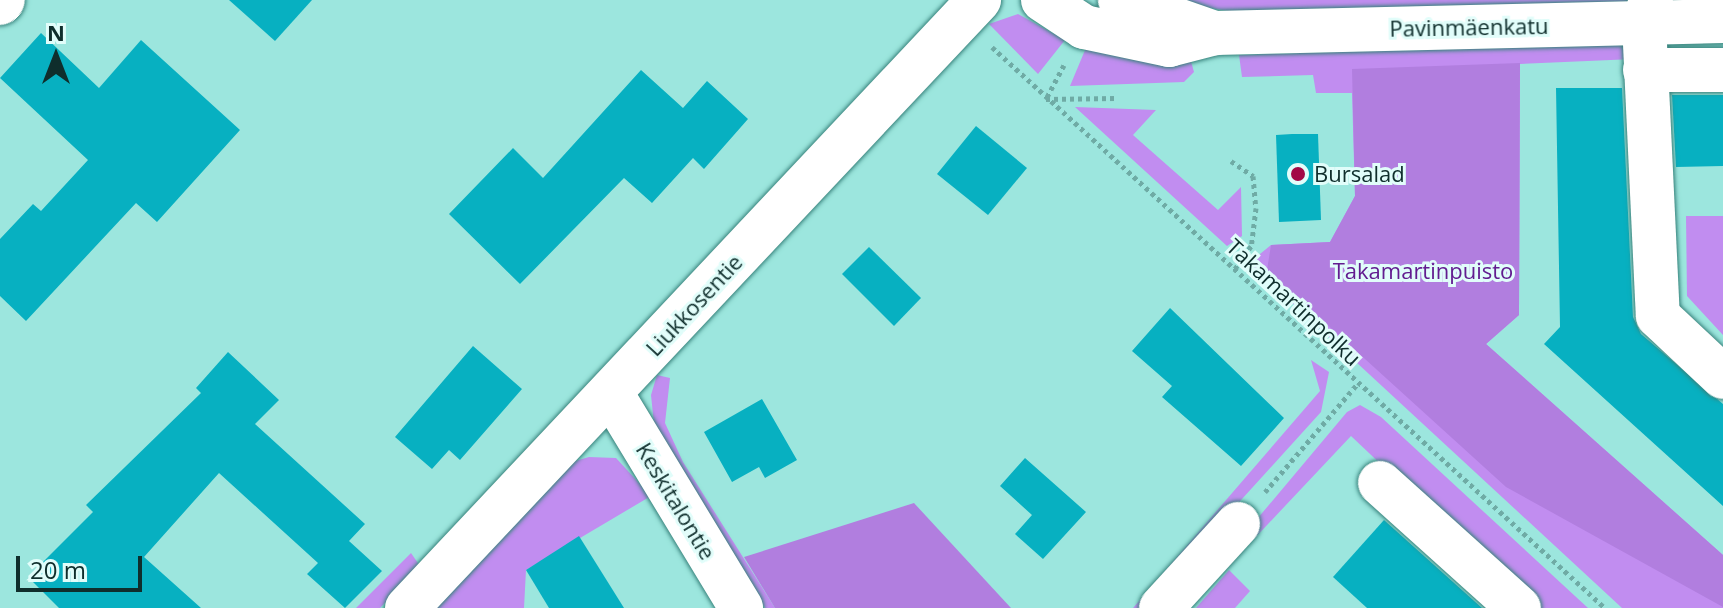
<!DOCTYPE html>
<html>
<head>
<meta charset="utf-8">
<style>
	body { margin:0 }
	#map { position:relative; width:1723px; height:608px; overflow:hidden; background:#9ce6de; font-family:"Open Sans",sans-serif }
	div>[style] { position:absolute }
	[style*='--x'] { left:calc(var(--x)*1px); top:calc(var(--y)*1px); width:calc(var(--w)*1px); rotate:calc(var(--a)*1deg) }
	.green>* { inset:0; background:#c18df0 }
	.forest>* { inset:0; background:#b17edf }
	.building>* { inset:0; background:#07b0c1 }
	.path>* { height:5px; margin-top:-2.5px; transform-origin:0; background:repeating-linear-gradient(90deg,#6faba5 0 4px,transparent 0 8px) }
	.roads { filter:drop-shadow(0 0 2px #37827b) drop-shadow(0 0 2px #37827b) }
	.minor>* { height:44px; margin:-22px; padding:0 22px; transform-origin:22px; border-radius:22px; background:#fff }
	.dots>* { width:22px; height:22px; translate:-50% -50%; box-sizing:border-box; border:4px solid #e1fdfa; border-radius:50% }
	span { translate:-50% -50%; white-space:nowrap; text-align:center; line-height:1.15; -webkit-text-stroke:6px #e1fdfa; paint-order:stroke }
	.street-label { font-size:22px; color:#0f2e2c }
	.poi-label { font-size:22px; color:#0f2e2c }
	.left { translate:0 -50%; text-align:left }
	.park-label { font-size:22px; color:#621d90 }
	.north { position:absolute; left:16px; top:16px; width:80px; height:80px; -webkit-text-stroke:6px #e1fdfa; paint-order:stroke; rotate:0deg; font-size:22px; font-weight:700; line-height:32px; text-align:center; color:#0f2e2c }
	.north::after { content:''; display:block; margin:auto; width:28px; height:36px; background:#0f2e2c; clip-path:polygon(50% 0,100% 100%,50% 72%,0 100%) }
	.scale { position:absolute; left:16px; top:556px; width:126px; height:36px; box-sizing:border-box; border:4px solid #0f2e2c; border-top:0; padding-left:10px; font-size:24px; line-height:28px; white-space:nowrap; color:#0f2e2c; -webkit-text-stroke:6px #e1fdfa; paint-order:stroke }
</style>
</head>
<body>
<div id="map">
	<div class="green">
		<div style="clip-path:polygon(1163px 0,1630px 0,1631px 3px,1234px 12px)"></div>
		<div style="clip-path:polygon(1018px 14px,1065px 40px,1038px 74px,989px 24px)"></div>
		<div style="clip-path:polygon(1634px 42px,1634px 59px,1520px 64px,1519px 315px,1486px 344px,1723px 555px,1723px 608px,1622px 608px,1249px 263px,1271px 245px,1330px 242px,1355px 196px,1352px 93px,1316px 93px,1313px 75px,1242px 77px,1239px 55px)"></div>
		<div style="clip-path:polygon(1088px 43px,1190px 58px,1194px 72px,1184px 82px,1070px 86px)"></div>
		<div style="clip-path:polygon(1075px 107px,1156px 110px,1133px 135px,1218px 210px,1241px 187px,1242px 236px,1227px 246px)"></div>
		<div style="clip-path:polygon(1686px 216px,1723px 216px,1723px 335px,1687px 296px)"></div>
		<div style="clip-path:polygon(1311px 360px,1329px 372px,1321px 412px,1143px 608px,1133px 608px,1320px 391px)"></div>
		<div style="clip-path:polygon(657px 375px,670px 378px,665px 423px,683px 462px,775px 608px,765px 608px,654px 424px,651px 395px)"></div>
		<div style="clip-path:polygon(1360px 405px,1381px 417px,1588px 608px,1533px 608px,1351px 436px,1253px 540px,1247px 531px,1347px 412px)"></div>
		<div style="clip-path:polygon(589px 457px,616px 458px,651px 496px,526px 570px,524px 608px,434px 608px,572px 462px)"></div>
		<div style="clip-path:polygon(411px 553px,420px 566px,380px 608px,356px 608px)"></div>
		<div style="clip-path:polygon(1229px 570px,1250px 591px,1235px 608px,1196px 608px)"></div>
	</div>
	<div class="forest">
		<div style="clip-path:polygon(1520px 63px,1519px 315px,1486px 344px,1723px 555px,1723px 607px,1506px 487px,1267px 270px,1271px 245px,1330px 242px,1355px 196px,1352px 69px)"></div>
		<div style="clip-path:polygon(914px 503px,1011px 608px,775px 608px,744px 557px)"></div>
	</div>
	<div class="building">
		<div style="clip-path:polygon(229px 0,312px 0,275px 41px)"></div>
		<div style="clip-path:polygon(41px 33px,99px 88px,141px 40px,240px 130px,157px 222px,136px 203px,26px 321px,0 296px,0 239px,33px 204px,41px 211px,88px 160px,0 78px)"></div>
		<div style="clip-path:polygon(641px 70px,683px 108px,707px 81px,748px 119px,704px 169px,693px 158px,652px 203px,624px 178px,520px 284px,449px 214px,513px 148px,543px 178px)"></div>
		<div style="clip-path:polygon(1556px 88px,1622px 88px,1633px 317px,1641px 334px,1723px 404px,1723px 506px,1544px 344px,1560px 327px)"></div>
		<div style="clip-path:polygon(1672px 95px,1723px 95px,1723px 166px,1676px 167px)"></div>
		<div style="clip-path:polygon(976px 126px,1027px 168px,988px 215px,937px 174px)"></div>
		<div style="clip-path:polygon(1292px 134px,1318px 134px,1321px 220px,1279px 222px,1276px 135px)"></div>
		<div style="clip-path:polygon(869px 247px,921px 298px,894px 326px,842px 274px)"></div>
		<div style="clip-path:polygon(1170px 308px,1284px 418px,1241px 466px,1162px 397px,1172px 386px,1132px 351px)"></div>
		<div style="clip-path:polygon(473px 346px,522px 389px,460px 460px,449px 450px,432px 469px,395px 437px)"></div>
		<div style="clip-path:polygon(228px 352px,279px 400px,255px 424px,365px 524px,349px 541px,382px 571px,345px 608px,307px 574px,318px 563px,219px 473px,144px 557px,201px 608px,59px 608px,28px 577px,93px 512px,86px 505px,201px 393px,196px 388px)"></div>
		<div style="clip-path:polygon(762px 399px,797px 460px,765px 478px,759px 467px,732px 482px,704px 432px)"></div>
		<div style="clip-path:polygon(1025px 458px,1086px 512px,1043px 559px,1015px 534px,1032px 515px,1000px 486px)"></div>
		<div style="clip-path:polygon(1384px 520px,1482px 608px,1367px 608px,1333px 577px)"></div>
		<div style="clip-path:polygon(579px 536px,624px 608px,549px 608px,526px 570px)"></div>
	</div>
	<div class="path">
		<div style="--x:992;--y:47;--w:831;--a:42.46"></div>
		<div style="--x:1064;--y:65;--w:38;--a:118"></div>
		<div style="--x:1046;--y:99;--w:70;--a:-0.8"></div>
		<div style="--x:1231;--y:161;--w:27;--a:34"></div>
		<div style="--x:1253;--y:176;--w:32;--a:85"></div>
		<div style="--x:1256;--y:208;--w:38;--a:97"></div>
		<div style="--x:1251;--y:246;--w:28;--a:125"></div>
		<div style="--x:1265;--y:492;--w:143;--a:-49.5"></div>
	</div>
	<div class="roads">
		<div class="minor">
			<div style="--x:1043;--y:0;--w:49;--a:33.4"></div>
			<div style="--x:1084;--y:27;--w:87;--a:12"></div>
			<div style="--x:1169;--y:45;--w:48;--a:-14.6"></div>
			<div style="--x:1215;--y:33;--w:508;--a:-1.35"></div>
			<div style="--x:1120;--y:0;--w:101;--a:19.2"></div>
			<div style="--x:1651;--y:0;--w:24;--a:107"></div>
			<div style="--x:1644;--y:23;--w:293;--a:87.3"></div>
			<div style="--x:1658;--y:316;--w:89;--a:43.2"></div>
			<div style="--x:0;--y:3;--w:4;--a:-45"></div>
			<div style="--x:1645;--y:70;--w:78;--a:0"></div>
			<div style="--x:611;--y:393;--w:251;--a:58.8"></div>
			<div style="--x:1380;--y:483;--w:187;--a:42"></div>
			<div style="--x:407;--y:608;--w:835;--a:-46.75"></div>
			<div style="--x:1161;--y:608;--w:114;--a:-47.5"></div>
		</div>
	</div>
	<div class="dots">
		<div style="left:1298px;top:174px;background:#a20846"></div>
	</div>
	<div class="street-label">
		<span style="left:1469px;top:27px;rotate:-1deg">Pavinmäenkatu</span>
		<span style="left:1294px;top:302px;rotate:43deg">Takamartinpolku</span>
		<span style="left:694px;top:305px;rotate:-47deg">Liukkosentie</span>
		<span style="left:676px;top:501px;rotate:59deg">Keskitalontie</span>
	</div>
	<div class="poi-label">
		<span class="left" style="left:1314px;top:174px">Bursalad</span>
	</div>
	<div class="park-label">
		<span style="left:1423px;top:271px">Takamartinpuisto</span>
	</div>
	<div class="north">N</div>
	<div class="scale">20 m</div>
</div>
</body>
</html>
